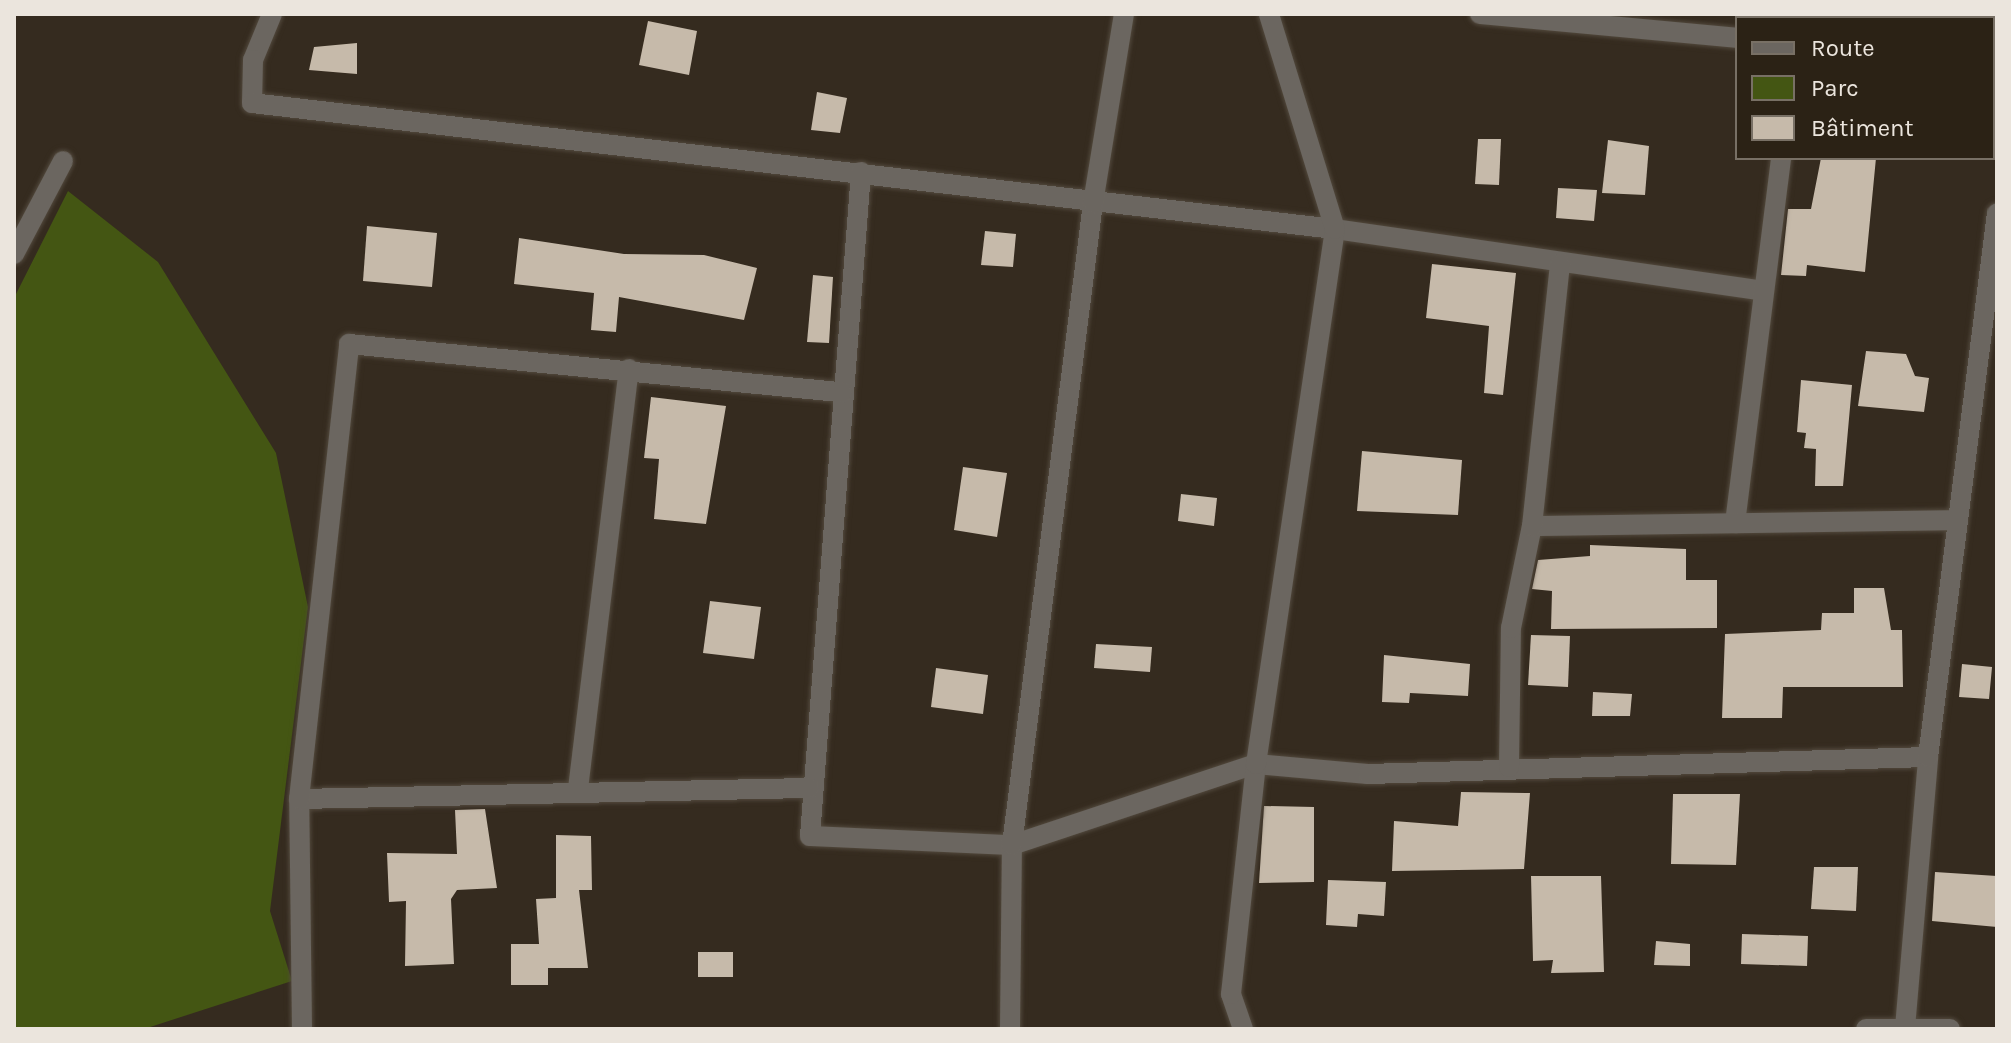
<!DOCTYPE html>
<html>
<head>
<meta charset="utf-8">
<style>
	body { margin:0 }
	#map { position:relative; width:2011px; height:1043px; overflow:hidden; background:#352b1f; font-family:Karla,sans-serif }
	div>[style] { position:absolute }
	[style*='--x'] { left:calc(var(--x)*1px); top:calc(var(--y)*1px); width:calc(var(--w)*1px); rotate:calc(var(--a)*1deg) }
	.green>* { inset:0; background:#445613 }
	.building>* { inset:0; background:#c6baaa }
	.roads { filter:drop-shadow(0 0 2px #52493d) drop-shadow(0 0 2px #52493d) }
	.minor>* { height:20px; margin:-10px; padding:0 10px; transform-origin:10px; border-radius:10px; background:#6b6660 }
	span { translate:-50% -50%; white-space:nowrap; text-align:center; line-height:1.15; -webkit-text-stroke:8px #2b2215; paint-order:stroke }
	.frame { position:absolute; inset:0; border:16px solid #ebe5dd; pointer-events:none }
	.legend { position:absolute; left:1735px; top:16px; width:260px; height:144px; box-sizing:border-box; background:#2b2215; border:2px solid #787065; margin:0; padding:10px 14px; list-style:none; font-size:24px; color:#ebe5dd }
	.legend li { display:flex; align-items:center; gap:16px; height:40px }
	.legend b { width:40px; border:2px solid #787065 }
</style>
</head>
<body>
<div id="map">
	<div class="green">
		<div style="clip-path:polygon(68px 191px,158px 262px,276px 453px,308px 607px,270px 911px,292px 981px,144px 1029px,14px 1029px,14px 298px)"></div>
	</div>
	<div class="building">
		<div style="clip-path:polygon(648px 21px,697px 31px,689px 75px,639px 65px)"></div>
		<div style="clip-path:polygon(357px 43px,357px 74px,309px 70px,314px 47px)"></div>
		<div style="clip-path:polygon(817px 92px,847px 98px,840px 133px,811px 130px)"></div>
		<div style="clip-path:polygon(1478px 139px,1501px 139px,1499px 185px,1475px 184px)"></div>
		<div style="clip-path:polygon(1608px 140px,1649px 146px,1645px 195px,1602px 193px)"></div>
		<div style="clip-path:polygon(1821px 158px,1876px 158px,1865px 272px,1807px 265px,1806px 276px,1781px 275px,1788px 209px,1811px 209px)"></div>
		<div style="clip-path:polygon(1558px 188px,1597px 190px,1594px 221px,1556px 218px)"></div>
		<div style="clip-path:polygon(367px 226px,437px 233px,432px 287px,363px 281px)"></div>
		<div style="clip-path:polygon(985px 231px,1016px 234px,1013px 267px,981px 265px)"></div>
		<div style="clip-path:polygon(519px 238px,624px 254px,704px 255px,757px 268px,744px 320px,619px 297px,616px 332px,591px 330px,594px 293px,514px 284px)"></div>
		<div style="clip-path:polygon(1432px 264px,1516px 273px,1503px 395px,1484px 393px,1489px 326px,1426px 318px)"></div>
		<div style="clip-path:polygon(813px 275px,833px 277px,829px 343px,807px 342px)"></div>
		<div style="clip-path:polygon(1866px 351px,1906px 354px,1915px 376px,1929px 378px,1924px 412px,1858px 406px)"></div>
		<div style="clip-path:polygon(1801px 380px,1852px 385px,1843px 486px,1815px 486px,1816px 449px,1804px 448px,1806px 433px,1797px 432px)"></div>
		<div style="clip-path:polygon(651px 397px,726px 406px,706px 524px,654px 519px,659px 459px,644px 458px)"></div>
		<div style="clip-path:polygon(1362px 451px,1462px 460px,1458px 515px,1357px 511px)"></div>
		<div style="clip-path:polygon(963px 467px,1007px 473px,997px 537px,954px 530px)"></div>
		<div style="clip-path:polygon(1181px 494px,1217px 498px,1214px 526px,1178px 521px)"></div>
		<div style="clip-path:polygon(1590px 545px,1686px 549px,1686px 580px,1717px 580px,1717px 628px,1551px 629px,1552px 591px,1532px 589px,1538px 560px,1590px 556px)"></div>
		<div style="clip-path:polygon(1854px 588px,1884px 588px,1891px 630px,1902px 630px,1903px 687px,1783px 687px,1782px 718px,1722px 718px,1725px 634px,1821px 630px,1822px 613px,1854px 613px)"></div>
		<div style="clip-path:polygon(710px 601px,761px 607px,754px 659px,703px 653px)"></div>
		<div style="clip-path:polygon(1531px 635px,1570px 636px,1568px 687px,1528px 685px)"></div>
		<div style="clip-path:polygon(1096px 644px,1152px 647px,1150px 672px,1094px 668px)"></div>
		<div style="clip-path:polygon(1384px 655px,1470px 664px,1468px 696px,1410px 693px,1409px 703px,1382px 702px)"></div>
		<div style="clip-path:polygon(1962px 664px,1992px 667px,1989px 699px,1959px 697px)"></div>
		<div style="clip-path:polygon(936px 668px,988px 675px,983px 714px,931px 707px)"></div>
		<div style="clip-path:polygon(1593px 692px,1632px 694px,1630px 716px,1592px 716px)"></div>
		<div style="clip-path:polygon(1461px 792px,1530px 793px,1524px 869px,1392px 871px,1394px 821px,1458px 826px)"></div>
		<div style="clip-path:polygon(1673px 794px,1740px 794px,1736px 865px,1671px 864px)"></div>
		<div style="clip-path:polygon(1264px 806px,1314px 807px,1314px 882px,1259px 883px)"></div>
		<div style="clip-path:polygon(485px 809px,497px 888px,457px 890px,451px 899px,454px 964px,405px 966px,406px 901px,389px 902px,387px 853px,457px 854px,455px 810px)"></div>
		<div style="clip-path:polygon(556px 835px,591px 836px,592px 890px,579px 890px,588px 968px,548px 968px,548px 985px,511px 985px,511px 944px,539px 944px,536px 899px,556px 898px)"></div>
		<div style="clip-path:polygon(1814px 867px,1858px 867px,1856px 911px,1811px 909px)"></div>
		<div style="clip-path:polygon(1935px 872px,1997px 876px,1997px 927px,1932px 921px)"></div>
		<div style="clip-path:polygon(1531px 876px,1601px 876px,1604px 972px,1551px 973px,1553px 960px,1533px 961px)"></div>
		<div style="clip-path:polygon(1328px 880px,1386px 882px,1384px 916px,1358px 914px,1357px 927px,1326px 925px)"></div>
		<div style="clip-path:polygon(1742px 934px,1808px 936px,1807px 966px,1741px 964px)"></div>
		<div style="clip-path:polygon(1656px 941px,1690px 944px,1690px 966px,1654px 965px)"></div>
		<div style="clip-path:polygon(698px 952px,733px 952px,733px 977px,698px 977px)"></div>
	</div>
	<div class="roads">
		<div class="minor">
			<div style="--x:272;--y:14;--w:50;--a:112.4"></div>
			<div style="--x:253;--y:60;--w:43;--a:91.3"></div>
			<div style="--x:252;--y:103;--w:1090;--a:6.64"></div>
			<div style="--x:1335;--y:229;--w:432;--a:8.2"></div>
			<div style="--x:1480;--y:14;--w:258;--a:5.3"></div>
			<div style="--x:1993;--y:67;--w:4;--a:0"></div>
			<div style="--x:861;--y:172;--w:666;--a:94.39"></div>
			<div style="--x:810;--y:836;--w:202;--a:2.6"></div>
			<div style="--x:1012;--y:845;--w:257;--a:-18.4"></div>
			<div style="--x:1256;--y:764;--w:112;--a:5.1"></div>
			<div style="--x:1368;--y:774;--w:560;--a:-1.74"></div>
			<div style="--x:14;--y:254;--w:105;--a:-62.2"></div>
			<div style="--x:1735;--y:523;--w:368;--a:-82.8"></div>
			<div style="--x:1532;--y:526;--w:424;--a:-0.8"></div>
			<div style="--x:1509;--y:767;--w:139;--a:-89.2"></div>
			<div style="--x:1511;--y:628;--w:104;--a:-78.4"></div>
			<div style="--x:1532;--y:526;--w:263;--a:-83.9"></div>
			<div style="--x:578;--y:789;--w:423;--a:-83.1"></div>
			<div style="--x:299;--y:799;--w:510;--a:-1.24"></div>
			<div style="--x:1905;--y:1028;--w:272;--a:-85.1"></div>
			<div style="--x:1928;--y:757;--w:548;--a:-82.77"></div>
			<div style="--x:302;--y:1029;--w:230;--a:-90.7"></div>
			<div style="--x:299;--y:799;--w:458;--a:-83.7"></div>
			<div style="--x:349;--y:344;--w:495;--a:5.6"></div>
			<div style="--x:1010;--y:1029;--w:184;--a:-89.4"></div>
			<div style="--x:1012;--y:845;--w:647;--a:-82.81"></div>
			<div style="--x:1093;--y:203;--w:192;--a:-80.7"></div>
			<div style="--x:1243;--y:1029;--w:37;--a:-109"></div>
			<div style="--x:1231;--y:994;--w:231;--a:-83.8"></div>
			<div style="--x:1256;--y:764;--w:541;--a:-81.6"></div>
			<div style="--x:1335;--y:229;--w:225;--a:-107.1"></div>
			<div style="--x:1866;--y:1029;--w:84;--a:0"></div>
		</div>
	</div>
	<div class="frame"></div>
	<ul class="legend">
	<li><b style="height:10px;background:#6b6660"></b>Route</li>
	<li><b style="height:22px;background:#445613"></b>Parc</li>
	<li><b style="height:22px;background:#c6baaa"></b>Bâtiment</li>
	</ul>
</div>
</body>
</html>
